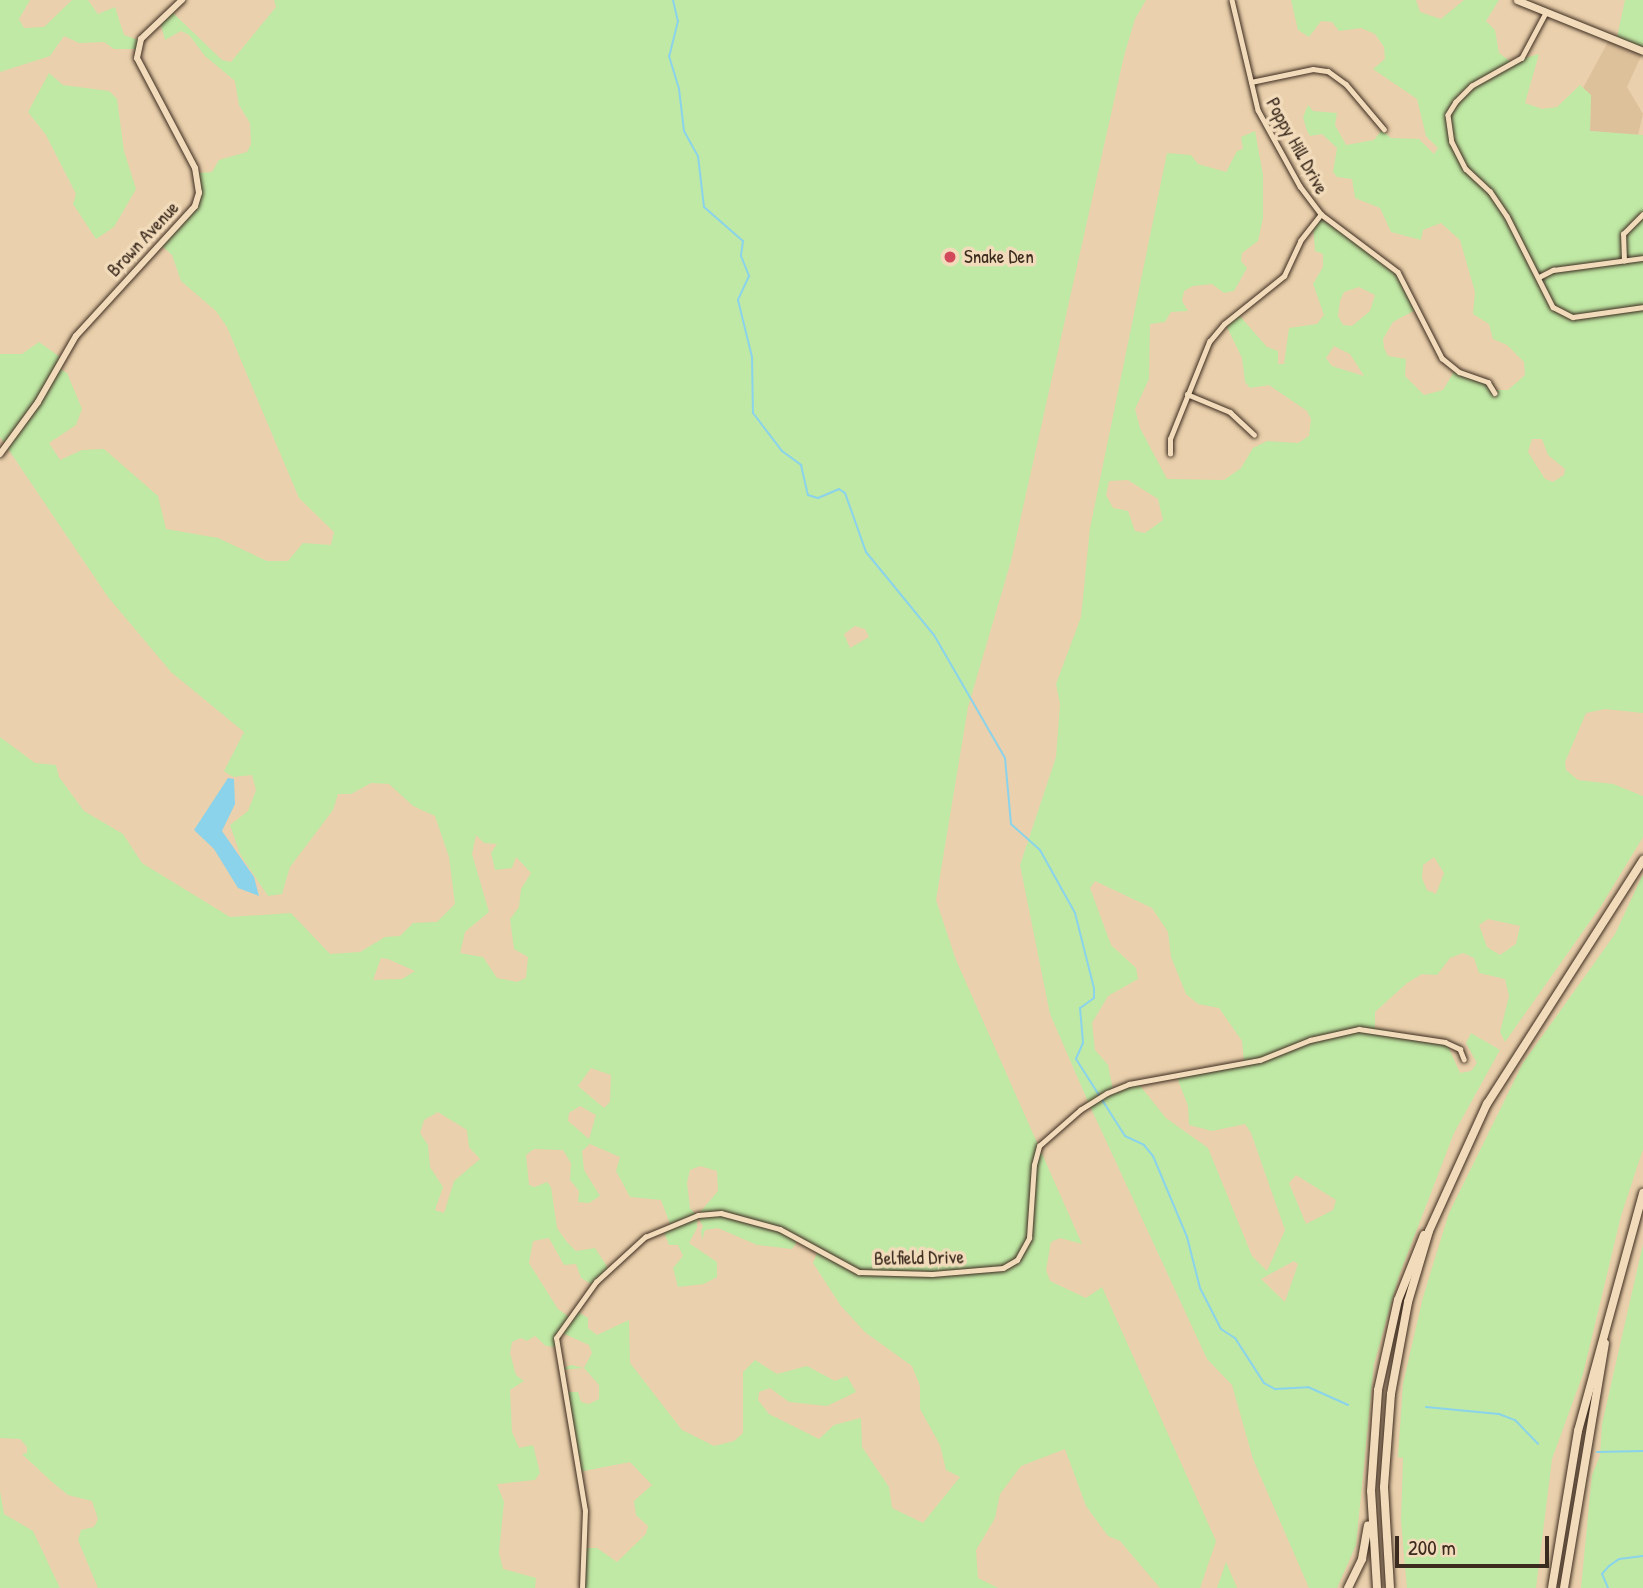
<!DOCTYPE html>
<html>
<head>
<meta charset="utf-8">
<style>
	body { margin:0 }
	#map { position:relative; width:1643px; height:1588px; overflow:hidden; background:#ead0ac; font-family:"Patrick Hand",sans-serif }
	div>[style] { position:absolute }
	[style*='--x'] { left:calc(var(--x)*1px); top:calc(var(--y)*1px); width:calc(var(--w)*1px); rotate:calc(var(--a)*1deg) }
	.built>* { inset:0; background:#ddc19b }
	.green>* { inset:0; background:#c0e9a5 }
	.water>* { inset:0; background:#8ad3eb }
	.stream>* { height:2px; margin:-1px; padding:0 1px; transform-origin:1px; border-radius:1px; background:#8ad3eb }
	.roads { filter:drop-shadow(0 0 2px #3b2a1e) drop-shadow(0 0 2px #3b2a1e) }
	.street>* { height:4.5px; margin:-2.25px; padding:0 2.25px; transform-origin:2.25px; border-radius:2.25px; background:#f1dbba }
	.secondary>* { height:6px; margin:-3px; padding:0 3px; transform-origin:3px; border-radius:3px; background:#f1dbba }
	.primary>* { height:7px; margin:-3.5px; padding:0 3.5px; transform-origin:3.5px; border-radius:3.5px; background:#f1dbba }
	.highway>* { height:8px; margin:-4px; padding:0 4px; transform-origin:4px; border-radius:4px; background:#f1dbba }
	.dots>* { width:19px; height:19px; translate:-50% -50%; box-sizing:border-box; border:4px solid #f1dbba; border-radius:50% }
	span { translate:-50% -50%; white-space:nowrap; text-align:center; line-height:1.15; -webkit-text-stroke:7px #f1dbba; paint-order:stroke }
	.street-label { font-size:19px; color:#3b2a1e }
	.poi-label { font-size:19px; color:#3b2a1e }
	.left { translate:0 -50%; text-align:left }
	.scale { position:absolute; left:1395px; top:1536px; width:154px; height:32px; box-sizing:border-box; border:4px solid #3b2a1e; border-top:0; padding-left:9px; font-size:21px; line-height:24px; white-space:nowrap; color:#3b2a1e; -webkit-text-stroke:5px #f1dbba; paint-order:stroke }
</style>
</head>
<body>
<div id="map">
	<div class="built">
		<div style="clip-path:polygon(1609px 40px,1642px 54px,1627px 87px,1643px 114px,1638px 135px,1590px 131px,1591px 95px,1583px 88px)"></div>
	</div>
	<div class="green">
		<div style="clip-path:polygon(0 0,30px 0,19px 19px,24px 28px,44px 27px,72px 0,88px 0,98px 14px,115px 7px,124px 35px,141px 41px,137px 49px,114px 49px,104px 42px,79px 43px,64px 36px,50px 56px,0 72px)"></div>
		<div style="clip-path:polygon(evenodd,274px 0,1146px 0,1135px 19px,1124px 56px,1011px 561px,968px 707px,936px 900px,956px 960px,1082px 1244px,1060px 1238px,1051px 1242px,1046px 1270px,1050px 1281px,1086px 1298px,1102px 1287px,1216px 1541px,1200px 1588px,1160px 1588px,1120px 1541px,1108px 1536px,1086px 1506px,1065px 1449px,1021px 1466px,1000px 1494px,995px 1518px,976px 1550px,978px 1578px,998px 1588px,582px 1588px,586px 1548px,597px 1548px,617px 1562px,646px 1534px,648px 1526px,636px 1515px,634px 1501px,652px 1485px,630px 1462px,579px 1472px,563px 1392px,578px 1392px,581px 1402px,589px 1404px,599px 1399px,599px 1385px,584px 1368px,560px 1370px,571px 1365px,584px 1368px,592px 1353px,589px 1345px,560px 1332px,556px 1347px,546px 1346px,535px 1336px,527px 1341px,521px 1338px,512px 1342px,510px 1353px,516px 1375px,524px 1381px,510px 1390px,512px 1432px,519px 1448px,533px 1445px,540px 1473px,535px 1480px,497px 1484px,504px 1502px,499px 1553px,503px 1569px,536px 1578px,535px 1588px,98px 1588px,78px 1540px,81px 1530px,94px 1527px,98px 1519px,92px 1501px,68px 1495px,52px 1482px,22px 1454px,27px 1453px,27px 1447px,20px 1439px,0 1438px,0 737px,35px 763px,56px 765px,59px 777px,84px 811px,123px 834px,142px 863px,230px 917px,291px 913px,330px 954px,360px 952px,385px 937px,400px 936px,413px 923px,437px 922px,455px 904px,449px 857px,435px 816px,413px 806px,389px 784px,371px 783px,351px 794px,338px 794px,333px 810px,290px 867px,282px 894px,268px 896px,240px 854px,230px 825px,248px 811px,256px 790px,252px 775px,233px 777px,224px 771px,244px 732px,171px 672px,108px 597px,0 437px,0 354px,22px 354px,39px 342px,60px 357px,55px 366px,67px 373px,82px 409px,76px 425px,49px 443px,60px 460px,82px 450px,104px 449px,158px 496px,166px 529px,218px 538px,267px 561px,288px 561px,303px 543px,331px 545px,334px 532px,299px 498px,227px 327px,216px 311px,181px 281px,172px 255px,161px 245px,184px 221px,199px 192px,198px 173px,212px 172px,219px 160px,247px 152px,251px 144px,250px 123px,239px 105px,235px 81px,205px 56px,189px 35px,181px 31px,165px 40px,160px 21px,171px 11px,222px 60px,231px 62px,276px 7px,274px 0,855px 626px,865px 629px,869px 637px,850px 648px,844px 634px,855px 626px,274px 0,476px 835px,484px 843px,497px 844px,491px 853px,495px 870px,512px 868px,516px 857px,531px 873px,521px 889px,519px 907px,510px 919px,514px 949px,528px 957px,526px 978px,517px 982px,497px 978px,483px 957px,460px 953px,465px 932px,489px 912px,472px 854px,476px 835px,274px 0,381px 958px,388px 959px,415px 971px,402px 979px,373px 980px,381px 958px,274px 0,591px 1068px,611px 1075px,610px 1102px,604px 1108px,578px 1086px,591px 1068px,274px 0,580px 1106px,596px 1115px,589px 1139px,568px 1121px,569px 1113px,580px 1106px,274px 0,438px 1112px,467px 1130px,469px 1147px,480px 1159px,454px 1181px,444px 1213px,435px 1210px,443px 1187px,430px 1167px,428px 1145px,420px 1133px,424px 1120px,438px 1112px,274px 0,590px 1144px,620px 1157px,616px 1171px,630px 1197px,661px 1200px,670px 1224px,663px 1230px,669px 1245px,678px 1245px,683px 1256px,673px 1268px,678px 1287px,704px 1284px,717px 1277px,717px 1262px,689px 1243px,697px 1228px,697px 1216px,703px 1226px,701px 1231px,702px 1240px,705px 1230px,718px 1228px,757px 1245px,792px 1249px,800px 1238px,818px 1251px,813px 1263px,841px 1306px,866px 1333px,912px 1366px,920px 1386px,920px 1409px,940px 1445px,946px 1470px,960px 1477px,923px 1523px,892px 1508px,889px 1487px,862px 1447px,861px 1418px,834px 1425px,819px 1439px,769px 1414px,758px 1400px,759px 1392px,770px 1388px,789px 1402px,827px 1406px,856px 1392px,847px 1376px,835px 1381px,807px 1366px,777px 1374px,755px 1360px,743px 1372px,743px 1433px,734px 1441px,714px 1446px,682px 1430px,630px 1363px,629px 1320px,597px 1335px,588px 1328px,588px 1318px,576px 1311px,569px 1317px,558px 1309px,529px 1263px,533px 1241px,549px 1238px,564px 1265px,576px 1264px,581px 1278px,593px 1285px,608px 1268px,595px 1248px,576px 1251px,566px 1241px,557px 1228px,551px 1187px,547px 1182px,535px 1187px,529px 1185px,526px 1155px,534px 1149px,563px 1150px,571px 1163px,570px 1180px,579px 1191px,578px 1202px,589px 1203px,600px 1196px,584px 1170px,582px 1151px,590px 1144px,274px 0,700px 1166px,717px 1171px,718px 1191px,697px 1216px,690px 1208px,687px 1183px,690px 1170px,700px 1166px)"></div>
		<div style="clip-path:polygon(evenodd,1291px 0,1416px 0,1420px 12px,1441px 19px,1464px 0,1499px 0,1486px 21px,1495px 30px,1499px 53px,1511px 62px,1539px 54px,1525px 103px,1542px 109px,1557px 107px,1580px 85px,1591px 95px,1590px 131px,1643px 135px,1643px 713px,1605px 709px,1586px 713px,1565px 762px,1566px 770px,1578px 780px,1613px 784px,1643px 796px,1643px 837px,1601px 906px,1505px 1042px,1500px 1032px,1509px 996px,1505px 979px,1479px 973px,1474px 958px,1463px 953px,1450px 958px,1437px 975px,1422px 974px,1407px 983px,1375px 1012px,1375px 1028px,1446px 1042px,1460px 1073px,1471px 1071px,1477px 1063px,1466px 1043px,1471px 1033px,1500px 1050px,1454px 1133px,1399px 1276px,1374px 1364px,1356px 1545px,1337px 1588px,1309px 1588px,1253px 1459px,1232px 1385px,1207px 1359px,1089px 1104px,1050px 1014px,1020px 865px,1056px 757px,1060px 704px,1056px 684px,1081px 617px,1090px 528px,1167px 153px,1191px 155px,1198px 164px,1226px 172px,1237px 151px,1243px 149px,1241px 137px,1255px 131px,1263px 175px,1263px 218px,1258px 241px,1242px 253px,1241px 261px,1247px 268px,1234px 291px,1224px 293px,1212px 284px,1193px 286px,1184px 291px,1182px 301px,1188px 311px,1171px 312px,1165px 322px,1150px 324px,1149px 379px,1135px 409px,1140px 428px,1167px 479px,1224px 480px,1241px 468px,1253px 448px,1267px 441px,1298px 443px,1309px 436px,1311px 419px,1307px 411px,1269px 385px,1250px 388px,1245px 382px,1242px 358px,1225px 323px,1238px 314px,1267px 347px,1278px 351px,1278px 364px,1284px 364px,1289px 328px,1317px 324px,1324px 315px,1313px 284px,1323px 267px,1323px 254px,1315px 251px,1313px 226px,1320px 218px,1389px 265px,1403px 281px,1417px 309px,1393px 322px,1383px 339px,1384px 348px,1388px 356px,1406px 359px,1405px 376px,1424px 395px,1443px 390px,1455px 370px,1490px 382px,1494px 390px,1508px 390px,1525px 375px,1524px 362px,1507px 345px,1493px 339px,1489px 324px,1473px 314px,1475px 292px,1460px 240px,1441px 223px,1423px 230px,1421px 240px,1391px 232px,1380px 208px,1355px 198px,1352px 179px,1337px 177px,1333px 172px,1337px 148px,1322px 134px,1310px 136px,1307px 131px,1303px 117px,1308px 105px,1313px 111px,1337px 113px,1335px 125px,1346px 145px,1374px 140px,1382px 130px,1391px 138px,1419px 139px,1434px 154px,1438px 148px,1426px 136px,1417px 99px,1373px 69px,1385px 59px,1384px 47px,1375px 34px,1361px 28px,1339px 31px,1332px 22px,1321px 21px,1309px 37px,1298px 30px,1291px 0,1359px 287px,1375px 295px,1370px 311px,1352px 326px,1343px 325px,1338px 316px,1340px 301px,1344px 292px,1359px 287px,1291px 0,1334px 346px,1350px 354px,1364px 376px,1332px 366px,1326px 358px,1334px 346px,1291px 0,1532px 439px,1542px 439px,1548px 455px,1565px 469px,1564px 475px,1553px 482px,1545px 479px,1528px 452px,1532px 439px,1291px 0,1128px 480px,1158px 499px,1163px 520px,1145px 533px,1135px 531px,1128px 511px,1113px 508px,1106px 495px,1109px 481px,1128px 480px,1291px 0,1434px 857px,1444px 873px,1436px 894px,1427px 890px,1422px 878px,1423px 865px,1434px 857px,1291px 0,1095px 881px,1152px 908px,1168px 932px,1171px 957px,1186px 994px,1198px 1004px,1219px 1008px,1242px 1041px,1244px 1062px,1176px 1075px,1188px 1106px,1189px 1125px,1212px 1131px,1245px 1124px,1251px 1133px,1285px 1230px,1267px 1271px,1252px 1256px,1208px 1148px,1166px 1118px,1137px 1082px,1113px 1090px,1108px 1065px,1095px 1050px,1092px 1023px,1108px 996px,1138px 979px,1136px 968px,1111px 945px,1090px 888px,1095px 881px,1291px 0,1488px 919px,1520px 926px,1516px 944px,1500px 955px,1487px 947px,1479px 925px,1488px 919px,1291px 0,1296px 1175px,1336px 1200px,1333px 1210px,1306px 1224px,1289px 1183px,1296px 1175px,1291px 0,1294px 1261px,1298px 1264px,1285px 1302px,1261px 1279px,1294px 1261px)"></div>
		<div style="clip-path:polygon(1625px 0,1643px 0,1643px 54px,1616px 42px)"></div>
		<div style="clip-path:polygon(49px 73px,63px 85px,109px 91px,117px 99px,124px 151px,136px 189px,114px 227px,96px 239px,73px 204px,76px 194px,46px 135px,28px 112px)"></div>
		<div style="clip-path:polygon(1643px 874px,1643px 1149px,1621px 1216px,1583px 1374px,1552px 1459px,1536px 1588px,1407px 1588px,1401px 1520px,1403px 1458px,1398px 1457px,1403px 1384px,1423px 1297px,1449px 1213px,1523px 1063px,1615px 934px)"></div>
		<div style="clip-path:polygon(1643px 1244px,1643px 1588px,1581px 1588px,1592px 1475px,1600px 1456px,1602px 1424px)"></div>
		<div style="clip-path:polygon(0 1491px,4px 1514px,33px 1531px,60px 1588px,0 1588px)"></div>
		<div style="clip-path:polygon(1226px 1562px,1237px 1588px,1217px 1588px)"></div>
	</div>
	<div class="water">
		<div style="clip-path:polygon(228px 778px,234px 779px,235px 804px,222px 831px,254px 877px,259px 896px,238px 888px,214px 849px,194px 830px)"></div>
	</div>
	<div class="stream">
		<div style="--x:673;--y:0;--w:22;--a:77"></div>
		<div style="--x:678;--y:21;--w:36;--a:104"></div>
		<div style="--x:669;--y:56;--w:34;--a:73"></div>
		<div style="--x:679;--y:89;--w:42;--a:83.2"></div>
		<div style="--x:684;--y:131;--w:29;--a:61"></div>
		<div style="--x:698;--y:156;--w:51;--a:83.3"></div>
		<div style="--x:704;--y:207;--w:52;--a:41.1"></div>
		<div style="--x:743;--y:241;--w:15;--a:98"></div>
		<div style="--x:741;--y:256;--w:22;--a:68"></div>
		<div style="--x:749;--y:276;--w:26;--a:115"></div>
		<div style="--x:738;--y:300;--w:59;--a:76.2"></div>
		<div style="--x:752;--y:357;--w:56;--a:89"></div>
		<div style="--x:753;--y:413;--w:48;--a:52.7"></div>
		<div style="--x:782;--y:451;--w:24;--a:36"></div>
		<div style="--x:801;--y:465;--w:31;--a:77"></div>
		<div style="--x:808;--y:495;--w:10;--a:17"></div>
		<div style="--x:818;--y:498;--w:23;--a:-23"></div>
		<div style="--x:839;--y:489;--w:7;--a:34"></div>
		<div style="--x:845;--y:493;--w:63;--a:70.4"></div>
		<div style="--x:866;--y:552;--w:107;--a:50.7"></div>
		<div style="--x:934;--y:635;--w:142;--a:60"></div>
		<div style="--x:1005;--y:758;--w:66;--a:84.8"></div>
		<div style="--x:1011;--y:824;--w:39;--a:42"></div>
		<div style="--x:1040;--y:850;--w:72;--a:60.9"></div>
		<div style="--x:1075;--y:913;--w:77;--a:75.8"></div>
		<div style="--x:1094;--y:988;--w:10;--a:90"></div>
		<div style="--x:1094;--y:998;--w:17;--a:144"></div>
		<div style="--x:1080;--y:1008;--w:35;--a:85"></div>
		<div style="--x:1083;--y:1043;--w:17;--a:114"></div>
		<div style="--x:1076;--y:1059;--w:91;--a:57.5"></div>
		<div style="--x:1125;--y:1136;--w:21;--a:25"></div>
		<div style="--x:1144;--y:1145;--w:14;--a:51"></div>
		<div style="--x:1153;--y:1156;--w:88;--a:67.2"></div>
		<div style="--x:1187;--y:1237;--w:53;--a:75.7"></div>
		<div style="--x:1200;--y:1288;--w:46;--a:62.9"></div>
		<div style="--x:1221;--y:1329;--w:17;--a:33"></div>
		<div style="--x:1235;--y:1338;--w:54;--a:57.2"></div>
		<div style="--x:1264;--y:1383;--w:13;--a:29"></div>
		<div style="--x:1275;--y:1389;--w:33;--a:-3"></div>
		<div style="--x:1308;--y:1387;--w:44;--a:24.2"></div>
		<div style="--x:1426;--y:1407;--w:73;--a:5.5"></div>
		<div style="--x:1499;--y:1414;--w:17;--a:21"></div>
		<div style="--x:1515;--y:1420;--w:33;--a:46"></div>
		<div style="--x:1597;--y:1452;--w:46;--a:-1.2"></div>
		<div style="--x:1608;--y:1588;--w:15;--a:-113"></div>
		<div style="--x:1602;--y:1574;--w:11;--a:-49"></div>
		<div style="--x:1609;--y:1566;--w:12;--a:-35"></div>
		<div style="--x:1619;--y:1559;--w:24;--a:-7"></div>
	</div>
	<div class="roads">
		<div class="street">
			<div style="--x:1232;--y:0;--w:113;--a:76.7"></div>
			<div style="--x:1258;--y:110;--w:87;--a:61.1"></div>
			<div style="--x:1300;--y:186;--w:35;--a:53"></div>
			<div style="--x:1321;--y:214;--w:96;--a:37"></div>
			<div style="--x:1398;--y:272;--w:97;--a:62.9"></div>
			<div style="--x:1442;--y:358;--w:22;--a:39"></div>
			<div style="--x:1459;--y:372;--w:31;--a:19"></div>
			<div style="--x:1488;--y:382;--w:13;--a:58"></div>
			<div style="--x:1546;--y:13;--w:51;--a:118.1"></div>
			<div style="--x:1522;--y:58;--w:57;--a:150.8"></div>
			<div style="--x:1472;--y:86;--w:23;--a:135"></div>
			<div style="--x:1456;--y:102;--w:15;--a:122"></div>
			<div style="--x:1448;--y:115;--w:27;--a:82"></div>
			<div style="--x:1452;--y:142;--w:30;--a:63"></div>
			<div style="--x:1466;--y:169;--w:33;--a:43"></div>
			<div style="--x:1490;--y:191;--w:30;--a:56"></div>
			<div style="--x:1507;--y:216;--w:102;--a:63.2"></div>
			<div style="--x:1553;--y:307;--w:22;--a:27"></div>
			<div style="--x:1573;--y:317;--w:71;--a:-8.1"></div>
			<div style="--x:1251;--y:82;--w:63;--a:-11.8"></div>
			<div style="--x:1313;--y:69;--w:15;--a:8"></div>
			<div style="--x:1328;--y:71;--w:22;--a:36"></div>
			<div style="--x:1346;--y:84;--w:59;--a:49.8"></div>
			<div style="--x:1624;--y:261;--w:27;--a:-92"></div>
			<div style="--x:1623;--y:234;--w:28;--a:-45"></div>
			<div style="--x:1539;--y:277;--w:16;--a:-27"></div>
			<div style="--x:1553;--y:270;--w:91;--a:-7.6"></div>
			<div style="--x:1187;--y:394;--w:47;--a:22.7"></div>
			<div style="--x:1230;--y:412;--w:33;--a:43"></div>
			<div style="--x:1170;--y:454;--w:15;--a:-90"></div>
			<div style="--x:1170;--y:439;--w:105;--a:-68.1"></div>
			<div style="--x:1209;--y:342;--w:23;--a:-50"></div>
			<div style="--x:1224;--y:324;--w:77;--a:-38.7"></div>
			<div style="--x:1284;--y:276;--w:38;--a:-65"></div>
			<div style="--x:1300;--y:241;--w:34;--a:-52"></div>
			<div style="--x:582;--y:1588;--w:77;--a:-87.8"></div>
			<div style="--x:585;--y:1511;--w:175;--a:-99.5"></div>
			<div style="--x:556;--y:1338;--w:69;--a:-54.5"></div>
			<div style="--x:596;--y:1282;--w:67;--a:-42.6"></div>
			<div style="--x:645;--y:1237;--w:57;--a:-22.5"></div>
			<div style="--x:698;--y:1215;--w:23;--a:-5"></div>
			<div style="--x:721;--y:1213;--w:61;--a:15.2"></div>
			<div style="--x:780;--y:1229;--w:90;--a:28.6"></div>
			<div style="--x:859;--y:1272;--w:73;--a:1.6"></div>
			<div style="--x:932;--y:1274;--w:71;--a:-4.8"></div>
			<div style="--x:1003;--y:1268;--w:16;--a:-30"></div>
			<div style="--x:1017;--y:1260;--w:25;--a:-61"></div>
			<div style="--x:1029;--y:1238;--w:73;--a:-86.1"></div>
			<div style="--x:1034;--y:1165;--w:20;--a:-75"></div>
			<div style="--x:1039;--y:1146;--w:55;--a:-41.3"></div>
			<div style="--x:1080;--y:1110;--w:32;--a:-32"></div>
			<div style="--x:1107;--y:1093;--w:24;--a:-22"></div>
			<div style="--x:1129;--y:1084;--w:133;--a:-10.4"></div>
			<div style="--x:1260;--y:1060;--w:54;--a:-21.8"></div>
			<div style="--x:1310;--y:1040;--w:50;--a:-12.7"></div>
			<div style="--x:1359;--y:1029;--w:87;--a:8.6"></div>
			<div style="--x:1445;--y:1042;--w:17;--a:25"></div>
			<div style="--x:1460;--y:1049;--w:11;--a:68"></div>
		</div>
		<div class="secondary">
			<div style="--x:0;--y:454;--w:64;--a:-53.8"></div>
			<div style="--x:38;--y:402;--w:76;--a:-60.1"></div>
			<div style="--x:76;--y:336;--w:176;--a:-47.5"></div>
			<div style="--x:195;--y:206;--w:14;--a:-73"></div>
			<div style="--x:199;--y:193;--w:25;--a:-99"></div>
			<div style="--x:195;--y:168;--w:124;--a:-117.8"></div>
			<div style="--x:137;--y:58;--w:19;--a:-78"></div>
			<div style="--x:141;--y:39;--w:57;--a:-43.6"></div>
		</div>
		<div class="primary">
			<div style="--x:1517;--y:0;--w:136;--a:22"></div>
		</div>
		<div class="highway">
			<div style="--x:1348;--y:1588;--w:32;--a:-64"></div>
			<div style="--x:1362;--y:1559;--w:34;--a:-80"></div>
			<div style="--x:1377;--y:1588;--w:97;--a:-93.5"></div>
			<div style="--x:1371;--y:1491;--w:101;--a:-86"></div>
			<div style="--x:1378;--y:1390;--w:92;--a:-77.5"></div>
			<div style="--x:1398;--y:1300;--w:70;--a:-68.2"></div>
			<div style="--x:1390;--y:1588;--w:101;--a:-93.4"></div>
			<div style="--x:1384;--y:1487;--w:93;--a:-85.7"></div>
			<div style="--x:1391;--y:1394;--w:94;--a:-79.5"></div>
			<div style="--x:1408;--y:1302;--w:74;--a:-73.5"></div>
			<div style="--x:1429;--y:1231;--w:140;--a:-65.5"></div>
			<div style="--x:1487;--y:1104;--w:290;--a:-57.4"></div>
			<div style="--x:1552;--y:1588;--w:159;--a:-80.6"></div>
			<div style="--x:1578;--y:1431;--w:247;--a:-74.7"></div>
			<div style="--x:1564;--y:1588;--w:248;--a:-80.5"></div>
		</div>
	</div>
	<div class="dots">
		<div style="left:950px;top:257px;background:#d1495b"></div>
	</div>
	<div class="street-label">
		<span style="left:1297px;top:146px;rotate:61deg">Poppy Hill Drive</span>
		<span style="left:143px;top:239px;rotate:-47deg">Brown Avenue</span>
		<span style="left:919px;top:1258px;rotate:-1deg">Belfield Drive</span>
	</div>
	<div class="poi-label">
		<span class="left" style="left:964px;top:257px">Snake Den</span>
	</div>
	<div class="scale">200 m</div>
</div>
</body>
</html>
